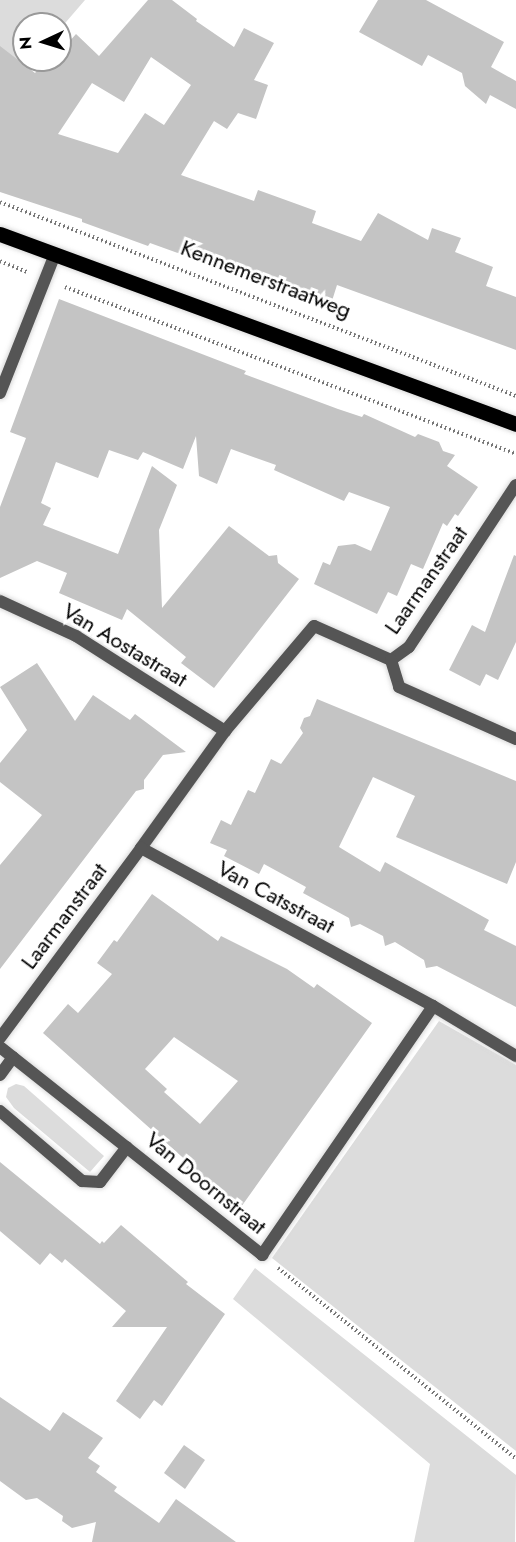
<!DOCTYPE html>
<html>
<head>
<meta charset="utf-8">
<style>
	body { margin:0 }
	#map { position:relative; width:516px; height:1542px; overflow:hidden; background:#fff; font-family:Jost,sans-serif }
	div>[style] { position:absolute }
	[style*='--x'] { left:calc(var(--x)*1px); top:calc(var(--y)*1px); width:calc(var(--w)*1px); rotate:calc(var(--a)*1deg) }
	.green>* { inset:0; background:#dcdcdc }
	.building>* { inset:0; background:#c4c4c4 }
	.path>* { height:4px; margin-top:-2px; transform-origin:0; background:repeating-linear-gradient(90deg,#777 0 1.5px,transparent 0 4.5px) }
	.roads { filter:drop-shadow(0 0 2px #dbdbdb) drop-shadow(0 0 2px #dbdbdb) }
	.minor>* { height:12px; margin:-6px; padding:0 6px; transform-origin:6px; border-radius:6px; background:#555 }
	.primary>* { height:15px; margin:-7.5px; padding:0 7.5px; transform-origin:7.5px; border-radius:7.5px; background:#000 }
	span { translate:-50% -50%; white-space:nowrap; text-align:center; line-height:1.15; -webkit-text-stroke:6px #fff; paint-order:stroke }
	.street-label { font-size:22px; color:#000 }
	.north { position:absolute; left:12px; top:12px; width:60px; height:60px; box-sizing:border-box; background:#fff; border:2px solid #999; border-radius:50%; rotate:266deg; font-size:16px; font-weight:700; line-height:24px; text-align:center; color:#000 }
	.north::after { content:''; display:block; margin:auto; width:21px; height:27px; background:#000; clip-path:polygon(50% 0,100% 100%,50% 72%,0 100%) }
</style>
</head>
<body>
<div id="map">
	<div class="green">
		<div style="clip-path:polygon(0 0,85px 0,60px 29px,60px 24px,24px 24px,24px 60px,33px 60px,24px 71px,0 48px)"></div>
		<div style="clip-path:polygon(439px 1021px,516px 1065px,516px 1451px,272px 1258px)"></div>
		<div style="clip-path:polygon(16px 1084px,24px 1086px,104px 1156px,90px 1172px,14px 1108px,6px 1097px,8px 1088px)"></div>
		<div style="clip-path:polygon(255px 1268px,516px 1475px,515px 1542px,414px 1542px,430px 1464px,233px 1299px)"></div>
	</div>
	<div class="building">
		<div style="clip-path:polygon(evenodd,148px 0,172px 0,197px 19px,196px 21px,234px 47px,244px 28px,274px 43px,254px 80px,268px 85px,256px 119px,238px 113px,227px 129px,214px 121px,181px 175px,254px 201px,258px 190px,294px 203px,316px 211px,312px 223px,361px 241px,378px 213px,428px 240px,432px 228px,461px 238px,455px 252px,493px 267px,486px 286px,516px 297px,516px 350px,337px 285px,331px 304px,237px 270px,236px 274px,150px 243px,148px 246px,82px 222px,82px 219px,0 192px,0 46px,35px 73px,45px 62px,48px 65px,53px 60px,60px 60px,60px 52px,76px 34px,99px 56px,148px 0,151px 57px,191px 85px,164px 125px,145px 113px,118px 153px,58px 134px,92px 83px,124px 102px,151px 57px)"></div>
		<div style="clip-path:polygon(378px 0,426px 0,504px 42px,491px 67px,516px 81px,516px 109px,490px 95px,486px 104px,465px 86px,462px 73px,428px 55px,422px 66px,359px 32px)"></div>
		<div style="clip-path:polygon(59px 299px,246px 371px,244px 374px,338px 409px,362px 417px,364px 414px,415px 437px,418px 434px,439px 442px,443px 451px,455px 455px,447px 466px,478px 487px,458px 516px,455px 514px,447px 526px,443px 523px,423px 569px,411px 564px,397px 596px,388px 592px,377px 614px,314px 584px,323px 562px,330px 565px,338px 546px,355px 544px,371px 551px,390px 507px,349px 492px,344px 501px,274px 470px,276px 465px,231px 449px,217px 484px,199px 476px,196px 436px,183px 469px,143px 452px,138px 460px,109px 450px,98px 478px,56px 462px,41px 503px,51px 508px,43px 525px,118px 554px,152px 466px,177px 485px,159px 530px,162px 608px,229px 526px,269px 556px,277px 555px,278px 563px,299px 579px,214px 688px,181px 663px,186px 657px,127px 609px,122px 620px,59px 593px,67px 573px,37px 561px,0 578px,0 507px,26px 438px,10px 432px)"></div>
		<div style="clip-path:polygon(514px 555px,516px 556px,516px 642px,498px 680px,486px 674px,480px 686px,449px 670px,472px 625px,485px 632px)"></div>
		<div style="clip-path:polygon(37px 663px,75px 721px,93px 695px,130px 720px,135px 714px,186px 752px,163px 755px,144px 780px,144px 789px,136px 791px,0 969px,0 865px,42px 815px,0 782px,0 763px,27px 730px,0 687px)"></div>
		<div style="clip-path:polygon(317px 699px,516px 781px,516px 862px,507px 884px,396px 837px,415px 796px,373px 777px,339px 847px,380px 872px,385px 862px,489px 920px,484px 930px,516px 946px,516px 1007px,437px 966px,426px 968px,424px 960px,395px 942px,385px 946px,383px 936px,360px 924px,351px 927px,349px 918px,303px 893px,306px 887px,264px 864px,259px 874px,224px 856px,227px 850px,210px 843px,221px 820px,231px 825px,248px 790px,255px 793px,271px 759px,281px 764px,303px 733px,300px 728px,304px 718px,310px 716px)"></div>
		<div style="clip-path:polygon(evenodd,152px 894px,218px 941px,221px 936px,287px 969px,314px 988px,317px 984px,372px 1023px,241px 1207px,186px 1168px,190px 1164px,43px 1033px,68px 1004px,78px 1013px,112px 974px,97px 963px,114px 940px,117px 942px,152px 894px,174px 1037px,238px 1081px,200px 1124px,164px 1092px,167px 1089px,145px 1069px,174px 1037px)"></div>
		<div style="clip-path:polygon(0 1162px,100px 1244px,102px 1241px,104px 1243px,121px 1225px,188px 1282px,186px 1284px,225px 1314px,162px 1406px,154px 1400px,140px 1419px,116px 1401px,167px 1327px,112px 1327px,126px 1311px,65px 1259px,62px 1263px,50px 1253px,40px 1265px,0 1231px)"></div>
		<div style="clip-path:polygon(0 1397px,50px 1431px,63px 1412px,103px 1438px,88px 1458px,100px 1466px,96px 1472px,117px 1487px,114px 1491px,159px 1523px,176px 1499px,236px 1542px,92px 1542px,96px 1522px,72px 1528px,62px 1521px,63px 1516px,37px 1498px,26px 1500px,0 1481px)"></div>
		<div style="clip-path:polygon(184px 1445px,205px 1460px,185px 1489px,164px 1473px)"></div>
	</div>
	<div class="path">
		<div style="--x:0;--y:202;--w:551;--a:20.6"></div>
		<div style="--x:0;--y:261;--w:29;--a:22"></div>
		<div style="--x:65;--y:287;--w:481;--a:20.3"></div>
		<div style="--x:278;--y:1268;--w:305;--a:38.7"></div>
	</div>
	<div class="roads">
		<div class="minor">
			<div style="--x:0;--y:393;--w:149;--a:-68.4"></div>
			<div style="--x:0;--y:601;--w:84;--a:24.7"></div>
			<div style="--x:76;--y:636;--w:177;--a:32.5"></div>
			<div style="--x:391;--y:660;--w:84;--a:-156.2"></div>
			<div style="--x:314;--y:626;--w:138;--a:130.3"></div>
			<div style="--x:225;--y:731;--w:144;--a:125.7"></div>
			<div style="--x:141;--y:848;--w:332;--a:28.4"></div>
			<div style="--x:433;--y:1006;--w:97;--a:31.1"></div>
			<div style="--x:391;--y:660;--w:22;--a:-36"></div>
			<div style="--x:409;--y:647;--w:194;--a:-56.6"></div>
			<div style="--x:391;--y:660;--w:28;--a:73"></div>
			<div style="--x:399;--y:687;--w:128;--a:24"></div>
			<div style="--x:0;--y:1038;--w:237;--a:-53.4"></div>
			<div style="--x:0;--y:1047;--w:335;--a:38.4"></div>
			<div style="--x:262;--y:1255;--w:302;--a:-55.5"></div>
			<div style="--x:0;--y:1075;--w:22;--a:-54"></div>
			<div style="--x:0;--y:1111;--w:108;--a:40.5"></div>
			<div style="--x:82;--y:1181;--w:18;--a:3"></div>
			<div style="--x:100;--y:1182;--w:44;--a:-52.4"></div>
		</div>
		<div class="primary">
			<div style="--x:0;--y:234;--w:550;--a:20.21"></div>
		</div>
	</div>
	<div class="street-label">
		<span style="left:266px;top:279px;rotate:21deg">Kennemerstraatweg</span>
		<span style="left:426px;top:580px;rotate:-55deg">Laarmanstraat</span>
		<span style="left:125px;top:645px;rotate:31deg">Van Aostastraat</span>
		<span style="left:276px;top:897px;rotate:28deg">Van Catsstraat</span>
		<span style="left:64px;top:916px;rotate:-53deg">Laarmanstraat</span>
		<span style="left:206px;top:1183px;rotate:39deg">Van Doornstraat</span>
	</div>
	<div class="north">N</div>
</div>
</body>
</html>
